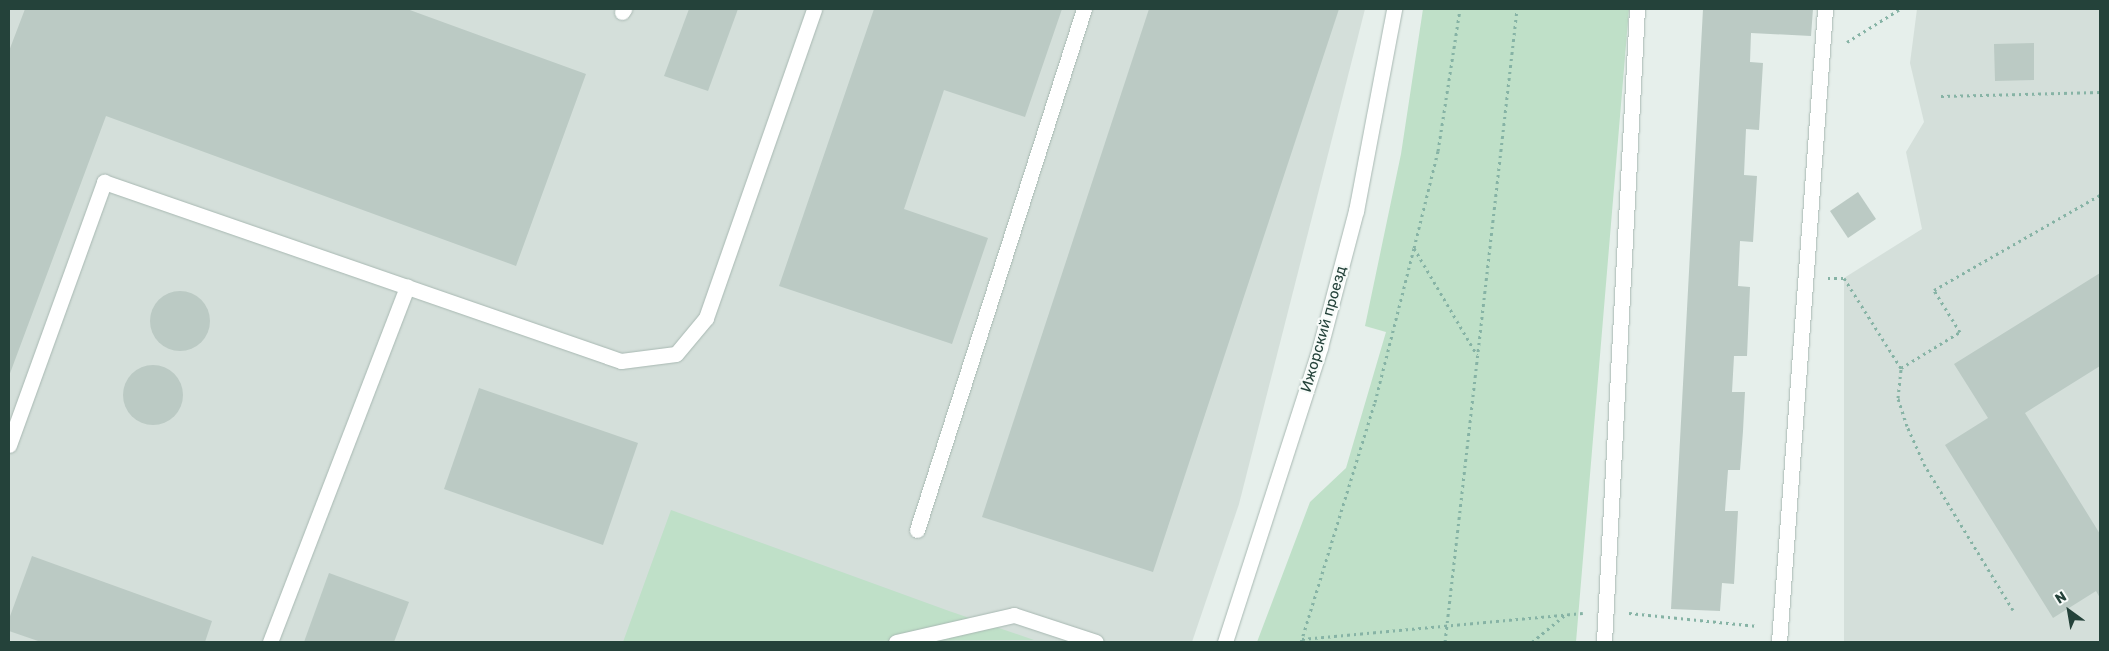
<!DOCTYPE html>
<html>
<head>
<meta charset="utf-8">
<style>
	body { margin:0 }
	#map { position:relative; width:2109px; height:651px; overflow:hidden; background:#e6efeb; font-family:Rubik,sans-serif }
	div>[style] { position:absolute }
	[style*='--x'] { left:calc(var(--x)*1px); top:calc(var(--y)*1px); width:calc(var(--w)*1px); rotate:calc(var(--a)*1deg) }
	.built>* { inset:0; background:#d4dfda }
	.green>* { inset:0; background:#bfe0c8 }
	.building>* { inset:0; background:#bbcac4 }
	.round { border-radius:50% }
	.path>* { height:3px; margin-top:-1.5px; transform-origin:0; background:repeating-linear-gradient(90deg,#86b3a5 0 2.5px,transparent 0 6.5px) }
	.roads { filter:drop-shadow(0 0 1px #a8b8b2) drop-shadow(0 0 1px #a8b8b2) }
	.minor>* { height:15px; margin:-7.5px; padding:0 7.5px; transform-origin:7.5px; border-radius:7.5px; background:#fff }
	span { translate:-50% -50%; white-space:nowrap; text-align:center; line-height:1.15; -webkit-text-stroke:4.5px #f7fbf9; paint-order:stroke }
	.street-label { font-size:15px; color:#24423a }
	.frame { position:absolute; inset:0; border:10px solid #24423a; pointer-events:none }
	.north { position:absolute; left:2044px; top:586px; width:50px; height:50px; -webkit-text-stroke:4px #f7fbf9; paint-order:stroke; rotate:328deg; font-size:14px; font-weight:700; line-height:20px; text-align:center; color:#24423a }
	.north::after { content:''; display:block; margin:auto; width:18px; height:22px; background:#24423a; clip-path:polygon(50% 0,100% 100%,50% 72%,0 100%) }
</style>
</head>
<body>
<div id="map">
	<div class="built">
		<div style="clip-path:polygon(9px 9px,1365px 9px,1239px 504px,1192px 642px,9px 642px)"></div>
		<div style="clip-path:polygon(1917px 9px,2100px 9px,2100px 642px,1844px 642px,1844px 278px,1922px 229px,1906px 152px,1924px 122px,1910px 63px)"></div>
	</div>
	<div class="green">
		<div style="clip-path:polygon(1423px 9px,1629px 9px,1576px 642px,1257px 642px,1310px 502px,1346px 468px,1386px 332px,1365px 326px,1401px 154px)"></div>
		<div style="clip-path:polygon(671px 510px,949px 611px,1034px 640px,623px 642px)"></div>
	</div>
	<div class="building">
		<div style="clip-path:polygon(25px 9px,407px 9px,586px 74px,516px 266px,106px 116px,9px 376px,9px 51px)"></div>
		<div style="clip-path:polygon(689px 9px,738px 9px,708px 91px,664px 76px)"></div>
		<div style="clip-path:polygon(874px 9px,1062px 9px,1025px 117px,944px 90px,904px 209px,988px 238px,952px 344px,779px 286px)"></div>
		<div style="clip-path:polygon(1149px 9px,1339px 9px,1153px 572px,982px 517px)"></div>
		<div style="clip-path:polygon(1703px 9px,1813px 9px,1811px 36px,1751px 33px,1750px 62px,1763px 63px,1759px 130px,1746px 129px,1744px 175px,1757px 176px,1753px 242px,1740px 241px,1738px 286px,1750px 287px,1747px 356px,1734px 356px,1732px 392px,1745px 392px,1743px 431px,1740px 470px,1728px 470px,1725px 511px,1738px 511px,1734px 584px,1722px 583px,1720px 611px,1671px 609px)"></div>
		<div style="clip-path:polygon(2034px 43px,2034px 80px,1995px 81px,1994px 44px)"></div>
		<div style="clip-path:polygon(1858px 192px,1876px 219px,1848px 238px,1830px 211px)"></div>
		<div style="clip-path:polygon(2100px 273px,2100px 366px,2025px 413px,2100px 534px,2100px 598px,2096px 591px,2053px 618px,1945px 445px,1988px 418px,1954px 364px)"></div>
		<div class="round" style="left:150px;top:291px;width:60px;height:60px"></div>
		<div class="round" style="left:123px;top:365px;width:60px;height:60px"></div>
		<div style="clip-path:polygon(479px 388px,638px 443px,603px 545px,444px 489px)"></div>
		<div style="clip-path:polygon(32px 556px,212px 621px,205px 642px,41px 642px,9px 631px,9px 619px)"></div>
		<div style="clip-path:polygon(329px 573px,409px 602px,394px 642px,304px 642px)"></div>
	</div>
	<div class="path">
		<div style="--x:1847;--y:42;--w:62;--a:-31.9"></div>
		<div style="--x:1941;--y:96;--w:159;--a:-1.4"></div>
		<div style="--x:1414;--y:248;--w:124;--a:59.5"></div>
		<div style="--x:1828;--y:278;--w:16;--a:0"></div>
		<div style="--x:1844;--y:278;--w:107;--a:57.7"></div>
		<div style="--x:2013;--y:610;--w:169;--a:-121.4"></div>
		<div style="--x:1925;--y:466;--w:44;--a:-114.2"></div>
		<div style="--x:1907;--y:426;--w:29;--a:-108"></div>
		<div style="--x:1898;--y:398;--w:30;--a:-84"></div>
		<div style="--x:1901;--y:368;--w:69;--a:-31.4"></div>
		<div style="--x:1960;--y:332;--w:49;--a:-121.8"></div>
		<div style="--x:1934;--y:290;--w:191;--a:-29.8"></div>
		<div style="--x:1629;--y:613;--w:129;--a:5.8"></div>
		<div style="--x:1302;--y:639;--w:282;--a:-5.3"></div>
		<div style="--x:1301;--y:642;--w:251;--a:-72.9"></div>
		<div style="--x:1375;--y:402;--w:159;--a:-75.8"></div>
		<div style="--x:1414;--y:248;--w:100;--a:-76.1"></div>
		<div style="--x:1438;--y:151;--w:144;--a:-81.2"></div>
		<div style="--x:1445;--y:642;--w:637;--a:-83.51"></div>
		<div style="--x:1532;--y:642;--w:43;--a:-39.3"></div>
	</div>
	<div class="roads">
		<div class="minor">
			<div style="--x:622;--y:12;--w:4;--a:-56"></div>
			<div style="--x:9;--y:445;--w:280;--a:-70.1"></div>
			<div style="--x:104;--y:182;--w:547;--a:19.1"></div>
			<div style="--x:621;--y:361;--w:55;--a:-7.3"></div>
			<div style="--x:676;--y:354;--w:47;--a:-50.2"></div>
			<div style="--x:706;--y:318;--w:327;--a:-70.7"></div>
			<div style="--x:917;--y:530;--w:547;--a:-72.23"></div>
			<div style="--x:270;--y:642;--w:381;--a:-68.9"></div>
			<div style="--x:896;--y:642;--w:121;--a:-12.9"></div>
			<div style="--x:1014;--y:615;--w:86;--a:18.2"></div>
			<div style="--x:1225;--y:642;--w:310;--a:-72.1"></div>
			<div style="--x:1320;--y:347;--w:141;--a:-75.2"></div>
			<div style="--x:1356;--y:211;--w:206;--a:-79.3"></div>
			<div style="--x:1604;--y:642;--w:634;--a:-87.02"></div>
			<div style="--x:1779;--y:642;--w:635;--a:-85.84"></div>
		</div>
	</div>
	<div class="street-label">
		<span style="left:1324px;top:329px;rotate:-74deg">Ижорский проезд</span>
	</div>
	<div class="frame"></div>
	<div class="north">N</div>
</div>
</body>
</html>
